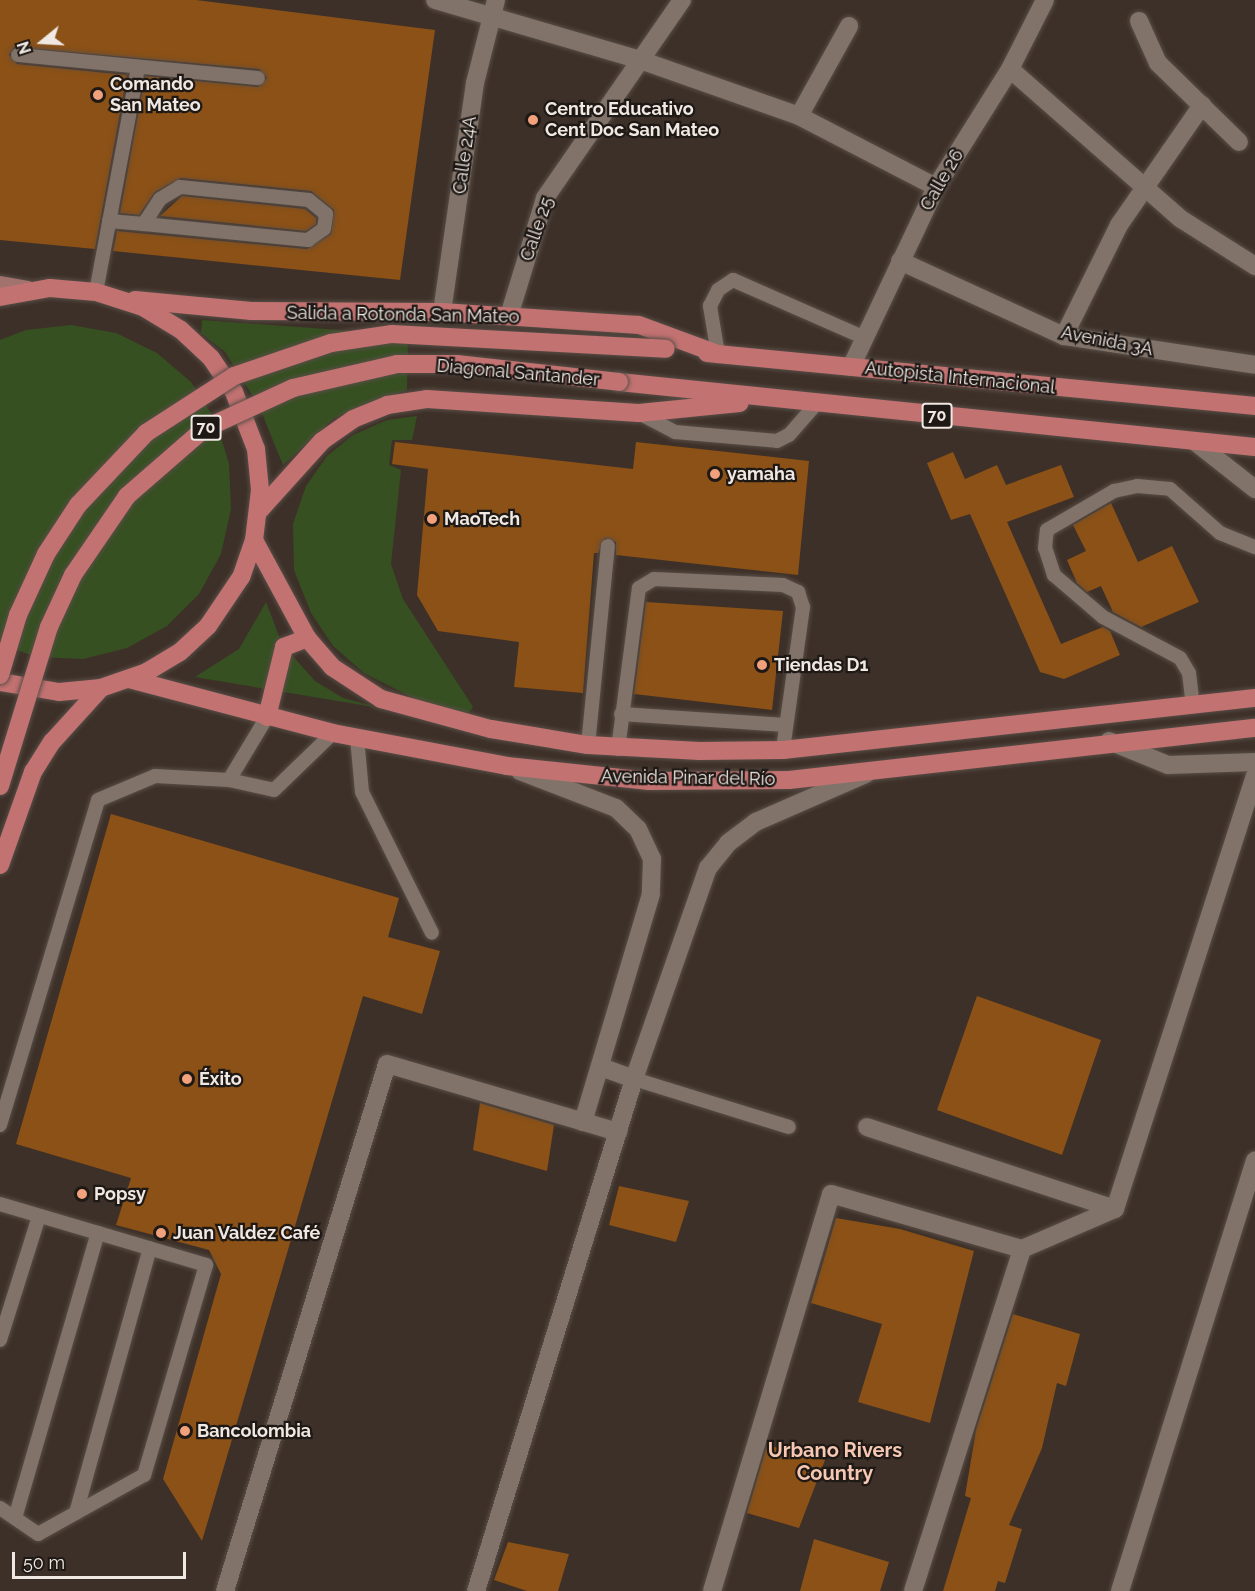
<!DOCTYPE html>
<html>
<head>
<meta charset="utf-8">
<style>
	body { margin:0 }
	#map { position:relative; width:1255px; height:1591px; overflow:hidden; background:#3d3028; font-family:Raleway,sans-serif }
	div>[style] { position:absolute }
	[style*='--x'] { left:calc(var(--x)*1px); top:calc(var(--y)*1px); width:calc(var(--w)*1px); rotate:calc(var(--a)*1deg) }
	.green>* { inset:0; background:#365021 }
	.building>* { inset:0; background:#8b5117 }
	.roads { filter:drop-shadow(0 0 2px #584e47) drop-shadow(0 0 2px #584e47) }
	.service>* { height:14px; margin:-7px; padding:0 7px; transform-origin:7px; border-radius:7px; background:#817369 }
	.minor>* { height:18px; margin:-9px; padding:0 9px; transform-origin:9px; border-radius:9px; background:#817369 }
	.tertiary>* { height:18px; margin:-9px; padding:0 9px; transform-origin:9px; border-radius:9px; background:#817369 }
	.secondary>* { height:18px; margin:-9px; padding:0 9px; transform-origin:9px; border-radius:9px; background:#a2736d }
	.primary>* { height:18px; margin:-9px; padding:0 9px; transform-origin:9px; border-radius:9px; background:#c27271 }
	.bridges { filter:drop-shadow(0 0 2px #584e47) drop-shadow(0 0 2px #584e47) }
	.primary-bridge>* { height:18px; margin:-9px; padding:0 9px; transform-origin:9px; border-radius:9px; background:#c27271 }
	.dots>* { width:16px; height:16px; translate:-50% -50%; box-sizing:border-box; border:3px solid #1f1916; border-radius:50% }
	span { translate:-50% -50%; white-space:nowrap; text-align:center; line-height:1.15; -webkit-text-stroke:4.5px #1f1916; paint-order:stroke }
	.shield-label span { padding:2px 4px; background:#1f1916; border:2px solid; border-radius:4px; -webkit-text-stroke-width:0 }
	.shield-label { font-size:16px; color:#f0e8e3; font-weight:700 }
	.poi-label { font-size:18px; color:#f0e8e3; font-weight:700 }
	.left { translate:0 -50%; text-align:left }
	.street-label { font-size:18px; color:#f0e8e3 }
	.neighbourhood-label { font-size:20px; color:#f6c8b3; font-weight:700 }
	.north { position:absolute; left:12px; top:12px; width:60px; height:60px; -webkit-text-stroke:4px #1f1916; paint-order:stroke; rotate:252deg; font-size:16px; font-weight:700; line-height:24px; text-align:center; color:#f0e8e3 }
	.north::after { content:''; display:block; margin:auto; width:21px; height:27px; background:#f0e8e3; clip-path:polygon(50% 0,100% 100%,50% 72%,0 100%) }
	.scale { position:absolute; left:12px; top:1552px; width:174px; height:27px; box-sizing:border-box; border:3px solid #f0e8e3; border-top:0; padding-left:8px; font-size:18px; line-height:21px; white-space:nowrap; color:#f0e8e3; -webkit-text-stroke:4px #1f1916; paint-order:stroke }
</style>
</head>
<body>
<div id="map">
	<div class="green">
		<div style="clip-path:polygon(202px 320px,408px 335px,407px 390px,334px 418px,283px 465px,259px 406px,225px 352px,201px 333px)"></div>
		<div style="clip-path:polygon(71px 325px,116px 333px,157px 353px,191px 382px,216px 421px,229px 464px,231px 509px,221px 554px,199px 594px,167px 626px,127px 648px,83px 659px,38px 657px,0 645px,0 340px,26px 330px)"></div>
		<div style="clip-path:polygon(417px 416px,412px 440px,392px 440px,389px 465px,401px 470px,391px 564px,403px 599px,473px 707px,461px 722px,364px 673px,333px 646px,311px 613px,294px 570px,293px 524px,306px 486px,327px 456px,353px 435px,387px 420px)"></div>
		<div style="clip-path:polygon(266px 602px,282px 644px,315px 681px,343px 698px,380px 708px,195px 677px,239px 649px)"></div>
	</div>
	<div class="building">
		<div style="clip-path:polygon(0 0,196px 0,435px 30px,400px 280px,113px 251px,117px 231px,307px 249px,331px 234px,334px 210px,311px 191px,181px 178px,155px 192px,139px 215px,120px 213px,145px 76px,258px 87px,267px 78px,259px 69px,14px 47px,9px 55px,17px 64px,127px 75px,95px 249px,0 240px)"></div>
		<div style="clip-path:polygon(182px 196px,305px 209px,316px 218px,316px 224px,306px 231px,160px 216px)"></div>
		<div style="clip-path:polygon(395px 442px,633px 469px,636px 442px,809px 461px,798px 575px,616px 555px,616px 542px,605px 538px,598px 553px,594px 553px,583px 693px,514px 687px,519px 642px,438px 631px,417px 595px,428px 469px,392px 464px)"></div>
		<div style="clip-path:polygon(953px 452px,965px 479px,997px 465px,1006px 485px,1061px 465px,1074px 497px,1007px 522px,1061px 644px,1103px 627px,1110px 631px,1120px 655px,1064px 679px,1040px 672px,970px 514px,951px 520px,927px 463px)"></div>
		<div style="clip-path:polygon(1111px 503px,1138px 562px,1172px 546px,1199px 602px,1141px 627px,1113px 612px,1101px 586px,1087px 592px,1077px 583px,1067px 560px,1086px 551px,1073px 525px)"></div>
		<div style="clip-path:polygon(646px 602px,783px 611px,772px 710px,634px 694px)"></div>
		<div style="clip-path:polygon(111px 814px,399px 898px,388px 937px,440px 951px,422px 1014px,363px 996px,202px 1541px,163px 1479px,221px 1274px,209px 1250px,116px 1225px,131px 1178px,16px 1144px)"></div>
		<div style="clip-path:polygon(977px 996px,1101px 1040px,1062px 1155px,937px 1110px)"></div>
		<div style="clip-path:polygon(480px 1103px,554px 1125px,547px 1171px,473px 1150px)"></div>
		<div style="clip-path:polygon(619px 1186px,689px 1201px,676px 1242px,609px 1225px)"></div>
		<div style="clip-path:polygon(836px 1218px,900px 1229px,974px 1251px,930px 1423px,858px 1402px,882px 1324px,811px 1303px)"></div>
		<div style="clip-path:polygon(1013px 1314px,1080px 1334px,1066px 1386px,1057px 1383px,1042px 1448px,1009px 1525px,1022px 1529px,1005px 1583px,998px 1581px,995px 1591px,943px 1591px,971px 1498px,965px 1496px,976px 1430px)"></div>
		<div style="clip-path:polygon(767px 1445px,825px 1460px,799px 1528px,747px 1513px)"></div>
		<div style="clip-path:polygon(814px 1539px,889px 1562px,880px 1591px,800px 1591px)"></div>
		<div style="clip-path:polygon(508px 1542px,569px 1554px,558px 1591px,527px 1591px,494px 1580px)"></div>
	</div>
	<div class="roads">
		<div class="service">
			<div style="--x:18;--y:55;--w:241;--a:5.5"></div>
			<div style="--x:109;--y:221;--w:35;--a:5"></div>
			<div style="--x:144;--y:224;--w:165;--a:5.6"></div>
			<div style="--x:308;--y:240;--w:19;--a:-35"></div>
			<div style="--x:324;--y:229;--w:15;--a:-82"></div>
			<div style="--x:326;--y:214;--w:22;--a:-141"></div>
			<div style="--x:309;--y:200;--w:130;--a:-174.2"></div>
			<div style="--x:180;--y:187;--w:23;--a:149"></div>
			<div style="--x:160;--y:199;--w:30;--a:123"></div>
			<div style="--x:96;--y:292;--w:229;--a:-79.4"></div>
			<div style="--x:718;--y:354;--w:49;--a:-99.5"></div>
			<div style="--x:710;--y:306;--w:18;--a:-63"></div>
			<div style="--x:718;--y:290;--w:18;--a:-34"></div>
			<div style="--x:733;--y:280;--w:142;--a:23.7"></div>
			<div style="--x:639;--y:413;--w:41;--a:27.8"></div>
			<div style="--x:675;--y:432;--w:102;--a:5"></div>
			<div style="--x:777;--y:441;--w:13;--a:-27"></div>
			<div style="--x:789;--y:435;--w:41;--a:-48.9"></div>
			<div style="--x:1193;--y:706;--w:33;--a:-97"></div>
			<div style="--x:1189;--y:673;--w:17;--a:-121"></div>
			<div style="--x:1180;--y:658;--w:87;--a:-152"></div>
			<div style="--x:1103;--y:617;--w:65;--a:-139.4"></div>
			<div style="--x:1054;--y:575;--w:28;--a:-108"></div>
			<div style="--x:1045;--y:548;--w:18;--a:-84"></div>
			<div style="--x:1047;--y:530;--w:78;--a:-30.2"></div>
			<div style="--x:1114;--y:491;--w:24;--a:-12"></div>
			<div style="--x:1137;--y:486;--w:33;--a:5"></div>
			<div style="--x:1170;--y:489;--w:67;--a:41.3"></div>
			<div style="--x:1220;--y:533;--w:38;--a:22"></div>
			<div style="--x:621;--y:714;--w:165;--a:3.8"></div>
			<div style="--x:357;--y:738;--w:54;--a:84.7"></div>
			<div style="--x:362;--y:792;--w:157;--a:63.6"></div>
			<div style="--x:588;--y:745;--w:200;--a:-84.3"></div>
			<div style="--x:618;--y:749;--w:162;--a:-82.6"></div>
			<div style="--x:639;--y:588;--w:17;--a:-31"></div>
			<div style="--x:654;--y:579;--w:129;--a:2.7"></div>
			<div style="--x:783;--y:585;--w:17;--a:25"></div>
			<div style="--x:798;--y:592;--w:16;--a:72"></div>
			<div style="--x:803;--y:607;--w:144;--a:98"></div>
			<div style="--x:229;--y:780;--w:74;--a:-58.9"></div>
			<div style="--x:634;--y:1079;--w:162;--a:17.2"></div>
			<div style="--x:0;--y:1125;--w:339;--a:-73.2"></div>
			<div style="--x:98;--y:800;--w:62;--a:-22.8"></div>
			<div style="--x:155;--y:776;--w:74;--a:3.1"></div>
			<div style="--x:229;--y:780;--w:46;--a:12.5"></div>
			<div style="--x:274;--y:790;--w:82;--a:-44"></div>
			<div style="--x:0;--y:1204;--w:215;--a:16.5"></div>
			<div style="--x:206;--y:1265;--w:219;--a:106.4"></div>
			<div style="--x:144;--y:1475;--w:121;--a:150.9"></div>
			<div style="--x:38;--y:1534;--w:46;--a:-145.6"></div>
			<div style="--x:0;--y:1340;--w:130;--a:-72.5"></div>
			<div style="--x:76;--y:1513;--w:275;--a:-74.4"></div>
			<div style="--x:15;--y:1518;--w:297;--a:-73.8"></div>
		</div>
		<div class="minor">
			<div style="--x:435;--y:0;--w:217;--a:16.3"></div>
			<div style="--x:643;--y:61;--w:165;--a:19.4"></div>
			<div style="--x:799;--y:116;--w:154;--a:27.4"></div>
			<div style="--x:1139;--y:21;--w:46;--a:65.7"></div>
			<div style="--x:1158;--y:63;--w:113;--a:44.3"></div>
			<div style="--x:1010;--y:69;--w:227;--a:41.3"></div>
			<div style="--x:1181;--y:219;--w:88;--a:32.4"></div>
			<div style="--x:799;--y:116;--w:103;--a:-60.9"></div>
			<div style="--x:900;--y:261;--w:180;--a:24.6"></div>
			<div style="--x:1064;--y:336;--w:193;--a:8.6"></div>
			<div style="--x:442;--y:312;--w:231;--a:-81.8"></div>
			<div style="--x:475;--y:83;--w:86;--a:-75.8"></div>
			<div style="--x:509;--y:316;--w:123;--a:-73"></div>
			<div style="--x:545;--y:198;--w:241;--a:-55.3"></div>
			<div style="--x:1064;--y:336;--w:124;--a:-63.6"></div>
			<div style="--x:1119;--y:225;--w:146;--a:-55.3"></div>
			<div style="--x:851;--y:367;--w:199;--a:-64.7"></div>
			<div style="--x:936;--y:187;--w:139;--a:-57.9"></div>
			<div style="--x:1010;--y:69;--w:77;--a:-63.1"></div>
			<div style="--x:1109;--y:741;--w:64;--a:22.1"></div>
			<div style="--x:1168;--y:765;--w:87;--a:-2"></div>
			<div style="--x:520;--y:771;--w:103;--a:21.1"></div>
			<div style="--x:616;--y:808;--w:30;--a:44"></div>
			<div style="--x:638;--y:829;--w:33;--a:65"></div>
			<div style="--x:652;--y:859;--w:35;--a:92"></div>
			<div style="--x:651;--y:894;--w:238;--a:106.6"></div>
			<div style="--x:601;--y:1067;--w:35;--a:20"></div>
			<div style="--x:867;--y:1127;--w:261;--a:18.3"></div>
			<div style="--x:225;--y:1591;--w:551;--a:-72.91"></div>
			<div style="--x:387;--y:1064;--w:241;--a:16.4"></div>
			<div style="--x:476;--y:1591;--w:536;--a:-72.85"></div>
			<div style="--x:634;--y:1079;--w:224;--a:-70.7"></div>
			<div style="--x:708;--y:868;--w:32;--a:-51"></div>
			<div style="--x:728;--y:843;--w:35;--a:-37"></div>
			<div style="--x:756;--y:822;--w:120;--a:-23.6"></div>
			<div style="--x:712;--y:1591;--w:414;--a:-73.3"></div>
			<div style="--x:831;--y:1194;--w:199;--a:16.1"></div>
			<div style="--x:1022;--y:1249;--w:101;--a:-23.3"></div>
			<div style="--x:1115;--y:1209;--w:455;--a:-72.1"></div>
			<div style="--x:913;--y:1591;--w:359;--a:-72.3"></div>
			<div style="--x:1120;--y:1591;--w:451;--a:-72.6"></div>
		</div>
		<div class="tertiary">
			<div style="--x:1194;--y:441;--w:78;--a:38.2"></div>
		</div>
		<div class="secondary">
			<div style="--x:0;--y:285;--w:28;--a:10"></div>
		</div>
		<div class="primary">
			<div style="--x:0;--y:297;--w:51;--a:-10.2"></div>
			<div style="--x:50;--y:288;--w:46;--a:5"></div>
			<div style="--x:96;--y:292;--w:49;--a:17.7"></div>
			<div style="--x:143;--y:307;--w:44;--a:31.2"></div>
			<div style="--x:181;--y:330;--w:41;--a:43"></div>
			<div style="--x:211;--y:358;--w:41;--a:55.9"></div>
			<div style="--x:234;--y:392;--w:61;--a:68.9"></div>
			<div style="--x:256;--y:449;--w:41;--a:84.4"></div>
			<div style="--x:260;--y:490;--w:50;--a:96.8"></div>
			<div style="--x:254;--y:540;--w:39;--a:109"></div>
			<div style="--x:241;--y:577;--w:59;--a:124"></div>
			<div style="--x:208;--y:626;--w:38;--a:137"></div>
			<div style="--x:180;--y:652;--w:39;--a:149"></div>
			<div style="--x:147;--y:672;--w:49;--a:160.8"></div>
			<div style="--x:101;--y:688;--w:42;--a:174.6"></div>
			<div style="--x:59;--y:692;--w:60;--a:-170.4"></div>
			<div style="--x:135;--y:300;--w:117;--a:5.4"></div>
			<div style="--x:251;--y:311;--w:191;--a:0.3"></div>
			<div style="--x:442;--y:312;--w:197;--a:3.8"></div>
			<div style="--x:639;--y:325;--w:84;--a:20.2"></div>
			<div style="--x:707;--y:353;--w:551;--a:5.52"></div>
			<div style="--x:619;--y:382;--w:639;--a:5.84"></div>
			<div style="--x:259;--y:511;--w:94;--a:-48"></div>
			<div style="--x:322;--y:441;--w:38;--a:-35"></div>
			<div style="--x:353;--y:419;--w:37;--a:-22"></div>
			<div style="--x:387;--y:405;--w:40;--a:-8.5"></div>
			<div style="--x:427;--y:399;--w:212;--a:3.8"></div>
			<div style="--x:639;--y:413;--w:101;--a:-5.7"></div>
			<div style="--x:254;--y:540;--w:111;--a:61.6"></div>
			<div style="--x:307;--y:638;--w:38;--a:49"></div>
			<div style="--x:332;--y:667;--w:59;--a:33.1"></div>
			<div style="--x:381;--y:699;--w:114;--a:15.3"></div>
			<div style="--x:491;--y:729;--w:98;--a:9.4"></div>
			<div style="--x:588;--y:745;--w:112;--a:3.1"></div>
			<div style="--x:700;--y:751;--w:83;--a:-0.7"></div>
			<div style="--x:783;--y:750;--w:475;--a:-6.3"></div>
			<div style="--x:129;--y:679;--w:211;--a:14.8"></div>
			<div style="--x:333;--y:733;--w:177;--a:10.7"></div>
			<div style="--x:507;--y:766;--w:143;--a:6"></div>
			<div style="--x:649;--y:781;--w:140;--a:-0.4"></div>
			<div style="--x:789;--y:780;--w:469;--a:-6.4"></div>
			<div style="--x:267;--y:717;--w:72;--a:-76.3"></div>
			<div style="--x:284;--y:647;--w:25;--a:-21"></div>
			<div style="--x:0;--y:865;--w:99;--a:-70.5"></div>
			<div style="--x:33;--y:772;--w:36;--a:-58"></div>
			<div style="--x:52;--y:742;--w:73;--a:-47.8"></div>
		</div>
	</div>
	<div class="bridges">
		<div class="primary-bridge">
			<div style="--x:0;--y:675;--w:63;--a:-73.3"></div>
			<div style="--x:18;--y:615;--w:67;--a:-65.3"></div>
			<div style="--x:46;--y:554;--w:59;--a:-56.9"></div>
			<div style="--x:78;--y:505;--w:99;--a:-46.6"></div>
			<div style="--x:146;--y:433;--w:105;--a:-32.9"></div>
			<div style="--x:234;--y:376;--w:102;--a:-18.8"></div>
			<div style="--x:331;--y:343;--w:62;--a:-8.4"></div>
			<div style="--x:392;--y:334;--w:274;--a:3.1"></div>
			<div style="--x:0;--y:786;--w:166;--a:-72.9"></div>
			<div style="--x:49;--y:627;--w:57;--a:-65.2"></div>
			<div style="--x:73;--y:575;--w:96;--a:-55.6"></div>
			<div style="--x:127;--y:496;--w:102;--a:-41"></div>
			<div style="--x:204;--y:429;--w:98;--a:-24.7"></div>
			<div style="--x:293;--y:388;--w:107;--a:-13"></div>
			<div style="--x:397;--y:364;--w:60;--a:0"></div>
			<div style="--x:457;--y:364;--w:163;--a:6.3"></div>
		</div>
	</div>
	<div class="dots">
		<div style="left:98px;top:95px;background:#f1a17c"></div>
		<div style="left:533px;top:120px;background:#f1a17c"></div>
		<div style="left:715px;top:474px;background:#f1a17c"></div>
		<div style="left:432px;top:519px;background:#f1a17c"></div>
		<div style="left:762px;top:665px;background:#f1a17c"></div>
		<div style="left:187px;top:1079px;background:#f1a17c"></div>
		<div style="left:82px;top:1194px;background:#f1a17c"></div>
		<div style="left:161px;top:1233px;background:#f1a17c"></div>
		<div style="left:185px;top:1431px;background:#f1a17c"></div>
	</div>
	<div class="shield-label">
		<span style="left:937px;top:416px">70</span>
		<span style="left:206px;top:428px">70</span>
	</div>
	<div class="poi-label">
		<span class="left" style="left:110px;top:95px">Comando<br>San Mateo</span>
		<span class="left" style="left:545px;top:120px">Centro Educativo<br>Cent Doc San Mateo</span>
		<span class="left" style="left:727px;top:474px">yamaha</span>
		<span class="left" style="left:444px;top:519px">MaoTech</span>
		<span class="left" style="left:774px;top:665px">Tiendas D1</span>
		<span class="left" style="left:199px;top:1079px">Éxito</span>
		<span class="left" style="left:94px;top:1194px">Popsy</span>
		<span class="left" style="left:173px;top:1233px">Juan Valdez Café</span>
		<span class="left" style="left:197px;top:1431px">Bancolombia</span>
	</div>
	<div class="street-label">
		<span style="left:465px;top:155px;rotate:-82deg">Calle 24A</span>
		<span style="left:942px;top:180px;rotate:-60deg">Calle 26</span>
		<span style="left:537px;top:229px;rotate:-71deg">Calle 25</span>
		<span style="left:403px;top:315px;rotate:1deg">Salida a Rotonda San Mateo</span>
		<span style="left:1107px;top:341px;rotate:11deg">Avenida 3A</span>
		<span style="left:518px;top:373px;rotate:5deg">Diagonal Santander</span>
		<span style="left:960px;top:378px;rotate:6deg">Autopista Internacional</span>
		<span style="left:688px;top:778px;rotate:1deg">Avenida Pinar del Río</span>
	</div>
	<div class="neighbourhood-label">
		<span style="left:835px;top:1462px">Urbano Rivers<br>Country</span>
	</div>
	<div class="north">N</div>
	<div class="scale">50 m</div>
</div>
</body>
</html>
